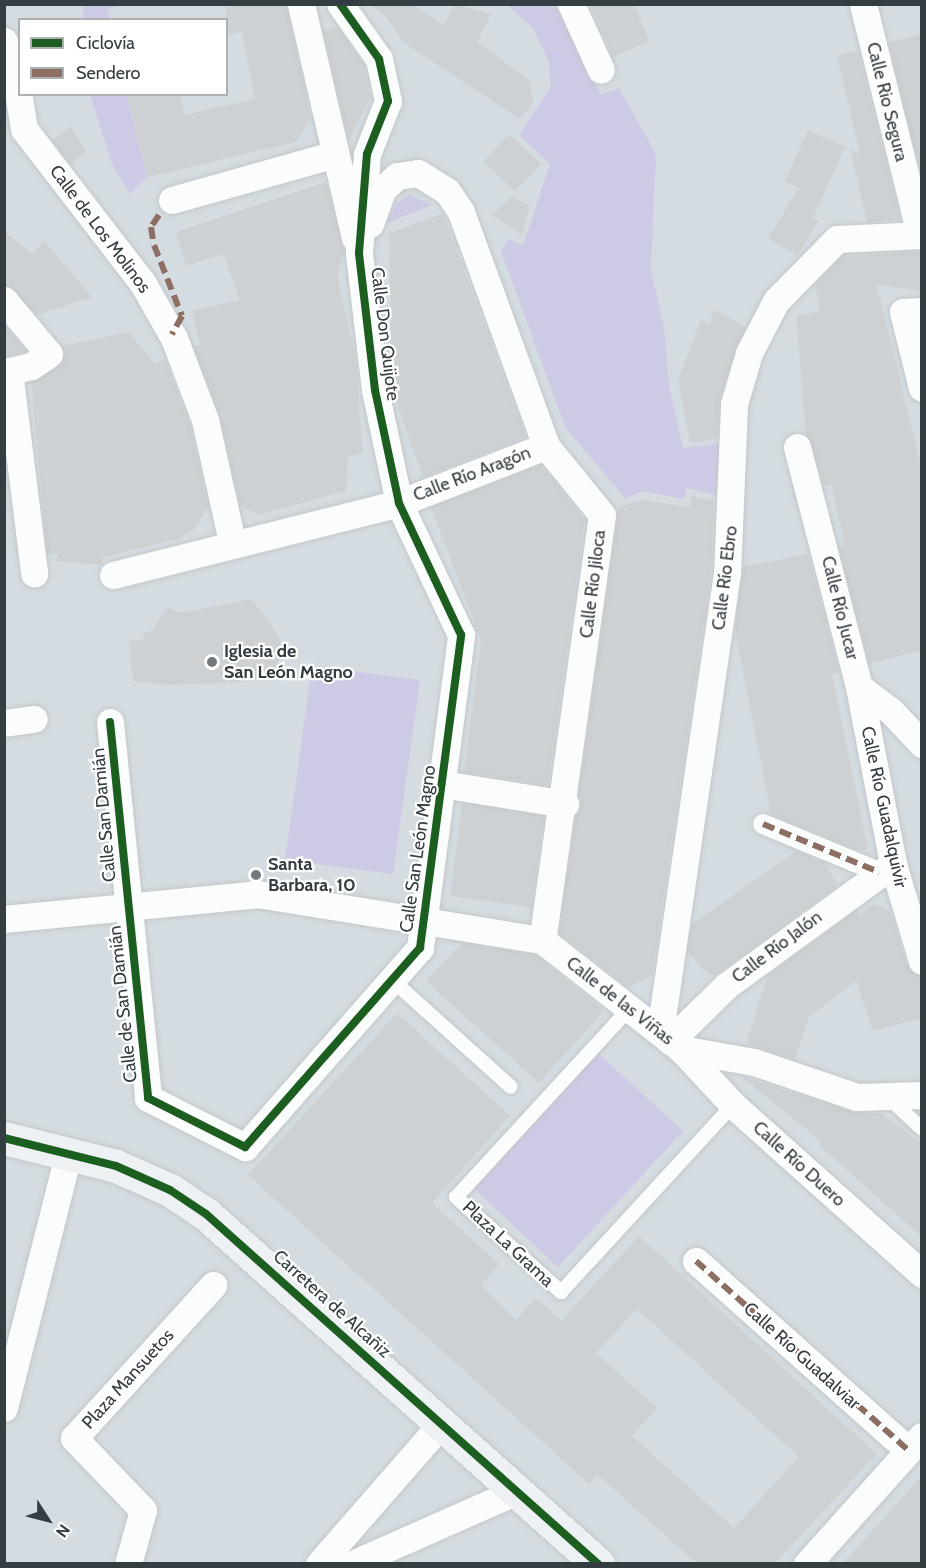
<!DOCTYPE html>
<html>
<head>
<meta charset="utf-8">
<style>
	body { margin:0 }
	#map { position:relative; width:926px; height:1568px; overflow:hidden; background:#e7eaed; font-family:Cabin,sans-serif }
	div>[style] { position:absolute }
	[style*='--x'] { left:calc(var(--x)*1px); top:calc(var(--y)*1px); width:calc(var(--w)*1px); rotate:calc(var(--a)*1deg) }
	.residential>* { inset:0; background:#d4dce1 }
	.green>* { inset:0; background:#cdcae6 }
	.building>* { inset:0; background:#cdd1d3 }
	.roads { filter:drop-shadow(0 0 2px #c3c7c9) drop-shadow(0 0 2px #c3c7c9) }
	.service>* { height:14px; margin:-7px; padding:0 7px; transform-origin:7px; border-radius:7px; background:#fbfcfc }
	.pedestrian>* { height:20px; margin:-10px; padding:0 10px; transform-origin:10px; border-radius:10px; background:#fbfcfc }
	.minor>* { height:27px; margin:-13.5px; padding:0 13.5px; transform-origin:13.5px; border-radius:13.5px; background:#fbfcfc }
	.secondary>* { height:33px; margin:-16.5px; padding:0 16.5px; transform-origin:16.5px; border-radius:16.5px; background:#edf1f4 }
	.quiet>* { height:6px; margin-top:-3px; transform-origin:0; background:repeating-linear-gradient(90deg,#8d6e63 0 12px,transparent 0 18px) }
	.cycleway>* { height:8px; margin:-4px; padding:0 4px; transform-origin:4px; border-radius:4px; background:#1b5e20 }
	.dots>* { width:16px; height:16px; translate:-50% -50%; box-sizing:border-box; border:3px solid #fff; border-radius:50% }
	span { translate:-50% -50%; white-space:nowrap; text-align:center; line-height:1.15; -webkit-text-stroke:4.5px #fff; paint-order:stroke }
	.street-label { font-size:18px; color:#343d41 }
	.poi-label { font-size:18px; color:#343d41; font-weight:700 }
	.left { translate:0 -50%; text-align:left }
	.frame { position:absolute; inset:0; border:6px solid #343d41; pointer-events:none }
	.legend { position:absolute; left:18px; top:18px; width:210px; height:78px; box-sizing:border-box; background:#fff; border:2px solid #aeb1b3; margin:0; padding:8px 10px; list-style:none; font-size:18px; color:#343d41 }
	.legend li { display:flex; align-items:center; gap:12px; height:30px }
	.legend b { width:30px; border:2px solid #aeb1b3 }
	.north { position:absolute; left:18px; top:1490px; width:60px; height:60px; -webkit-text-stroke:4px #fff; paint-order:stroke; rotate:126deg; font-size:16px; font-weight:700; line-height:24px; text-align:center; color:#343d41 }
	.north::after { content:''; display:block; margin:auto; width:21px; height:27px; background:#343d41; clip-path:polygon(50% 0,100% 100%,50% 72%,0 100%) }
</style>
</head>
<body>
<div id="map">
	<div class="residential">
		<div style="clip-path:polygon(evenodd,5px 5px,921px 5px,921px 1563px,5px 1563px,5px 5px,20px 20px,226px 20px,226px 94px,20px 94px,20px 20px)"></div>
	</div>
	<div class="green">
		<div style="clip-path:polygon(84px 5px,122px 4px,122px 5px,107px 9px,110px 19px,82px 19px)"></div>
		<div style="clip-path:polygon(507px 5px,555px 5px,601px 95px,619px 88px,656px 154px,651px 270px,664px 328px,669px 386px,683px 448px,720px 444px,718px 496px,687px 488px,684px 499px,642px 491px,626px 499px,565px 427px,501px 251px,509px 239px,523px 246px,550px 164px,519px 135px,551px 86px,549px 62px,533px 28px)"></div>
		<div style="clip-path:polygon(90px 95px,127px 95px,147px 177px,130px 194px,113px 166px)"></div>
		<div style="clip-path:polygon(409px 195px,432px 205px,387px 223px,397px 203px)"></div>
		<div style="clip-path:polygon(312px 666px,420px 680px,393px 874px,285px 860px)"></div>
		<div style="clip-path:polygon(597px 1052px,683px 1131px,558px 1267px,472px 1187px)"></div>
	</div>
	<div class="building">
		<div style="clip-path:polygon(226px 4px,286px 4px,311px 118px,296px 142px,147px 177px,127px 94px,180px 94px,185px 115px,255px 99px,242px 32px,226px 35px)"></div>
		<div style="clip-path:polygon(369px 4px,413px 4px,444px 26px,455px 4px,491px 14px,477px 42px,529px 80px,533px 102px,520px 119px,404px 43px,386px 16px)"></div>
		<div style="clip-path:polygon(590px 4px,634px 4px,649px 41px,613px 57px)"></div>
		<div style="clip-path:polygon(337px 27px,364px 65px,370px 98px,349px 140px,323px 31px)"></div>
		<div style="clip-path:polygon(921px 34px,921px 175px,889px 42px)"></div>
		<div style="clip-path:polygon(858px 51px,900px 220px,867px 222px,850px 149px,860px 154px,837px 56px)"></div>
		<div style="clip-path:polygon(71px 126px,86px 151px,71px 164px,52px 140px)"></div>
		<div style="clip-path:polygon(808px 130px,845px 147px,813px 218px,819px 221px,797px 256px,768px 238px,799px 188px,785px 181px)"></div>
		<div style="clip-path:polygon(509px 134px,541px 164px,515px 191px,483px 162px)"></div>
		<div style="clip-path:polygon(326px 182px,344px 249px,337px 277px,355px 354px,363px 453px,348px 457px,346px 491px,257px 515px,240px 504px,220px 417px,194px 347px,200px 345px,192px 311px,240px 300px,223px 254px,186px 266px,176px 232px)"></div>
		<div style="clip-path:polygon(512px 196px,530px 206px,522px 235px,492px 215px)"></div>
		<div style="clip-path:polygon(443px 214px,526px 437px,423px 477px,392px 390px,389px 233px)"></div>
		<div style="clip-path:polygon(4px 232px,32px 253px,44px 241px,92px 297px,37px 315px,4px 285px)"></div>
		<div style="clip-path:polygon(921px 251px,921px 291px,877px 285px,921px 466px,921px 650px,869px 664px,839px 547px,845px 546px,831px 485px,824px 485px,806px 435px,796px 316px,820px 311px,815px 283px,842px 257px)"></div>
		<div style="clip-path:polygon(714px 309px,745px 327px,719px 400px,717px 439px,690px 443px,678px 380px,701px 320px,709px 324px)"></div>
		<div style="clip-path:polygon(4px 325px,26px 351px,4px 356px)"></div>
		<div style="clip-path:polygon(129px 332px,155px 364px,165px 360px,190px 425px,208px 507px,193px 531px,177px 539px,103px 557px,101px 565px,56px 561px,58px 555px,47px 553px,31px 382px,63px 361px,62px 346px)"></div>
		<div style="clip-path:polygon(541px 465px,585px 520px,548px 785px,464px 772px,481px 640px,431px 507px)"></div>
		<div style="clip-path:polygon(691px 496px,714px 501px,711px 573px,652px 976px,628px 987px,559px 933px,619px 507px,642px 500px,690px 507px)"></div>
		<div style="clip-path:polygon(808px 554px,839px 672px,832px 674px,868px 849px,860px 851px,771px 814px,735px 630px,743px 567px)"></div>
		<div style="clip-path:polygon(252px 599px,285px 645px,269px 681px,168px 685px,133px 681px,129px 640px,144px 639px,143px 633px,151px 631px,168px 608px,180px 613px)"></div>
		<div style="clip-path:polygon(462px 803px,544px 816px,531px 907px,450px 896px)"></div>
		<div style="clip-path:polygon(797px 851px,823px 862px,838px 885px,714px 976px,704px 970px,688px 952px,692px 924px)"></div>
		<div style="clip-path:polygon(874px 904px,890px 911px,907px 966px,921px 976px,921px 1018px,873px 1031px,856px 981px,809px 1017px,795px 1059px,746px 1043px,768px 975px,856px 910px,860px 915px)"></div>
		<div style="clip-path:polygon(463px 943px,535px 955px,604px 1011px,539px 1083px,426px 981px)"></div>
		<div style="clip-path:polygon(evenodd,397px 1013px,510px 1116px,432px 1203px,499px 1264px,481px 1285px,516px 1320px,536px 1298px,561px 1321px,639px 1236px,877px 1454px,775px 1563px,696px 1563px,597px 1474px,589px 1484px,248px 1175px,397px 1013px,637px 1309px,799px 1457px,734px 1528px,632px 1436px,657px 1408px,596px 1353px,637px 1309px)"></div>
		<div style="clip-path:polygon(740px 1076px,852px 1112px,881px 1114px,921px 1143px,921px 1236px,819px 1145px,822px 1142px)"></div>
		<div style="clip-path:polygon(921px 1477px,921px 1563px,843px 1563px)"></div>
	</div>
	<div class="roads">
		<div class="service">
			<div style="--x:391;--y:979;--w:161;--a:42"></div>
			<div style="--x:630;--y:1008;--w:257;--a:132.6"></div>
			<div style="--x:456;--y:1197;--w:142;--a:42.1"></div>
			<div style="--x:561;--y:1292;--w:254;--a:-47.4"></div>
			<div style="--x:891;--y:1100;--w:42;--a:43.1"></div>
		</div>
		<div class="pedestrian">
			<div style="--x:763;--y:824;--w:126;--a:22.5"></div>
		</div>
		<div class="minor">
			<div style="--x:301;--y:4;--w:240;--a:77"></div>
			<div style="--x:571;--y:4;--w:72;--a:65.6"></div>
			<div style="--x:863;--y:4;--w:238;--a:76.1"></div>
			<div style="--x:4;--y:41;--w:28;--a:69"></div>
			<div style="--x:14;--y:67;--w:63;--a:80.8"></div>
			<div style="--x:24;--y:129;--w:193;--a:52.4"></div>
			<div style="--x:142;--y:282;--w:64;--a:60.3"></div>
			<div style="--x:174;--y:338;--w:88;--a:69.3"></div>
			<div style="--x:205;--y:420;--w:125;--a:77.5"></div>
			<div style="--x:172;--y:200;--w:166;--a:-15.7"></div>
			<div style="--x:370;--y:224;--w:37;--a:-70"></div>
			<div style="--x:383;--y:189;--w:19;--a:-43"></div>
			<div style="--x:397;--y:176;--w:21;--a:-8"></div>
			<div style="--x:418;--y:173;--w:34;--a:32"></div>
			<div style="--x:447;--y:191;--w:25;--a:56"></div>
			<div style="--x:461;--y:212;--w:249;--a:70"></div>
			<div style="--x:546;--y:446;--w:89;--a:50.9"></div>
			<div style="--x:602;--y:515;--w:429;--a:98"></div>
			<div style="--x:4;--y:300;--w:70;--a:50.2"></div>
			<div style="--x:49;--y:354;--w:22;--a:146"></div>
			<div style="--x:31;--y:366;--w:28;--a:167"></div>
			<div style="--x:922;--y:311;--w:19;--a:177"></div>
			<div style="--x:903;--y:312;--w:78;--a:76"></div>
			<div style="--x:9;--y:371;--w:204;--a:82.9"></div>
			<div style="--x:797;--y:447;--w:248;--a:75.5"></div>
			<div style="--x:859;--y:687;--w:39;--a:37"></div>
			<div style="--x:890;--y:710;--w:47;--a:46.7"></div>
			<div style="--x:113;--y:575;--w:295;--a:-14.1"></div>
			<div style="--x:399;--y:503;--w:158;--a:-21.2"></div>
			<div style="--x:859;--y:687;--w:180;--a:79.1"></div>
			<div style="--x:893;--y:864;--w:101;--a:73.4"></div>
			<div style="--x:110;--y:722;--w:378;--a:84.2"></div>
			<div style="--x:148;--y:1098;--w:109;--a:26.8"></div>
			<div style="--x:245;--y:1147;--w:265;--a:-48.7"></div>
			<div style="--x:420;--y:948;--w:316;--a:-82.5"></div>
			<div style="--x:461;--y:635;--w:146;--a:-115.2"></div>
			<div style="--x:399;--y:503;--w:116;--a:-102"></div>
			<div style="--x:375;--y:390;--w:138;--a:-96.7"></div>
			<div style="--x:359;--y:253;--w:99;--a:-85.4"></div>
			<div style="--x:367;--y:154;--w:57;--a:-68.4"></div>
			<div style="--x:388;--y:101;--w:43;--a:-102.1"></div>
			<div style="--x:379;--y:59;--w:67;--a:-125.3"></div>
			<div style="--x:4;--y:723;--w:30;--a:-8"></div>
			<div style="--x:442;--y:784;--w:125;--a:9.2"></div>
			<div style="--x:4;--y:919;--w:254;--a:-5.6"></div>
			<div style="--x:257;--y:894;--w:289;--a:9.2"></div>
			<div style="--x:542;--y:940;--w:177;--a:38.1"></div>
			<div style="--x:681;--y:1049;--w:76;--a:47.1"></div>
			<div style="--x:733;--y:1105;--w:254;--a:41.8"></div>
			<div style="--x:660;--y:1032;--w:463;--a:-81.7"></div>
			<div style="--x:727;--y:574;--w:170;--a:-87.6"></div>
			<div style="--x:734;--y:404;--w:53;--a:-73.6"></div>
			<div style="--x:749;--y:353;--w:59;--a:-62.6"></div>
			<div style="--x:776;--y:301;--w:87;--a:-45.5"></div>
			<div style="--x:837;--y:239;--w:85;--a:-2.7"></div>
			<div style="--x:670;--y:1041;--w:78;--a:-44.5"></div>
			<div style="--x:726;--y:986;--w:207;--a:-36.1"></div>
			<div style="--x:681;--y:1049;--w:74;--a:10.1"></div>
			<div style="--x:754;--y:1062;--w:109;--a:18.8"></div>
			<div style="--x:857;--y:1097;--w:65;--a:-1.8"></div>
			<div style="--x:696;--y:1261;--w:284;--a:41.7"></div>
			<div style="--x:4;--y:1408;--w:264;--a:-75.8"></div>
			<div style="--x:128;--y:1564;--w:56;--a:-74.5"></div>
			<div style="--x:143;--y:1510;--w:100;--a:-133.8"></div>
			<div style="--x:74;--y:1438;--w:207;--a:-47.7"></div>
			<div style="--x:319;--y:1564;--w:187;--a:-48.9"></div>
			<div style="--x:352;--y:1564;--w:180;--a:-23.9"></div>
			<div style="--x:807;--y:1564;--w:172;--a:-48.1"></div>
		</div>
		<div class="secondary">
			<div style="--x:4;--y:1138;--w:115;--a:14"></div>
			<div style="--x:116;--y:1166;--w:59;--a:24"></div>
			<div style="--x:170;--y:1190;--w:43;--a:33.7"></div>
			<div style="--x:206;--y:1214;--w:526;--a:41.76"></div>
		</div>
	</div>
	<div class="quiet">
		<div style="--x:159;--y:215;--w:14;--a:124"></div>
		<div style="--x:151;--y:227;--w:18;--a:81"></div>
		<div style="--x:154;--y:245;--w:76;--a:68.5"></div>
		<div style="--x:182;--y:316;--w:21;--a:119"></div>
		<div style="--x:763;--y:824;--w:126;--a:22.5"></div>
		<div style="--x:696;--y:1261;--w:284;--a:41.7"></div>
	</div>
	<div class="cycleway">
		<div style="--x:110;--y:722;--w:378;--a:84.2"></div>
		<div style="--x:148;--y:1098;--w:109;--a:26.8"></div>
		<div style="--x:245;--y:1147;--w:265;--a:-48.7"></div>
		<div style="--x:420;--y:948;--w:316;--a:-82.5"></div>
		<div style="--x:461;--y:635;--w:146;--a:-115.2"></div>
		<div style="--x:399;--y:503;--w:116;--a:-102"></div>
		<div style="--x:375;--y:390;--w:138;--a:-96.7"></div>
		<div style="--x:359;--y:253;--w:99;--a:-85.4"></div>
		<div style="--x:367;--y:154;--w:57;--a:-68.4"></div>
		<div style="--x:388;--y:101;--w:43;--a:-102.1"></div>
		<div style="--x:379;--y:59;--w:67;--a:-125.3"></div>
		<div style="--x:4;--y:1138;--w:115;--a:14"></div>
		<div style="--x:116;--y:1166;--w:59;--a:24"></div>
		<div style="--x:170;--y:1190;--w:43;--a:33.7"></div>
		<div style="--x:206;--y:1214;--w:526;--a:41.76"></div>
	</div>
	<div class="dots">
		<div style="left:212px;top:662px;background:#737a7d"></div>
		<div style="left:256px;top:875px;background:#737a7d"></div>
	</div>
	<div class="street-label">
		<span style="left:887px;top:102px;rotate:76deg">Calle Rio Segura</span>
		<span style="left:100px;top:229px;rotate:53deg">Calle de Los Molinos</span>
		<span style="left:385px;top:334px;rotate:83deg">Calle Don Quijote</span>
		<span style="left:472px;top:474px;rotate:-21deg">Calle Río Aragón</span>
		<span style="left:725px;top:578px;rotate:-83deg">Calle Río Ebro</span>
		<span style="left:593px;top:584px;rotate:-83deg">Calle Río Jiloca</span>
		<span style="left:840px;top:608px;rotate:76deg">Calle Río Jucar</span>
		<span style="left:884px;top:807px;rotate:78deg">Calle Río Guadalquivir</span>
		<span style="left:104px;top:815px;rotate:-95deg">Calle San Damián</span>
		<span style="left:418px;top:849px;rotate:-82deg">Calle San León Magno</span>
		<span style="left:777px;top:947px;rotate:-37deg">Calle Río Jalón</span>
		<span style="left:620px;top:1001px;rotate:38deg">Calle de las Viñas</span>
		<span style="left:123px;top:1004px;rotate:-96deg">Calle de San Damián</span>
		<span style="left:799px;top:1164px;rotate:42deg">Calle Río Duero</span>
		<span style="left:508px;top:1244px;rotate:43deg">Plaza La Grama</span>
		<span style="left:332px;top:1304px;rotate:42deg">Carretera de Alcañiz</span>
		<span style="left:802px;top:1356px;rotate:42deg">Calle Río Guadalviar</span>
		<span style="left:128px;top:1379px;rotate:-48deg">Plaza Mansuetos</span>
	</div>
	<div class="poi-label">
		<span class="left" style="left:224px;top:662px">Iglesia de<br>San León Magno</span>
		<span class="left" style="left:268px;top:875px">Santa<br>Barbara, 10</span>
	</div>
	<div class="frame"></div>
	<ul class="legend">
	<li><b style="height:8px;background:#1b5e20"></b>Ciclovía</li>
	<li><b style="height:8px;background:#8d6e63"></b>Sendero</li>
	</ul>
	<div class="north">N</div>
</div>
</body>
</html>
